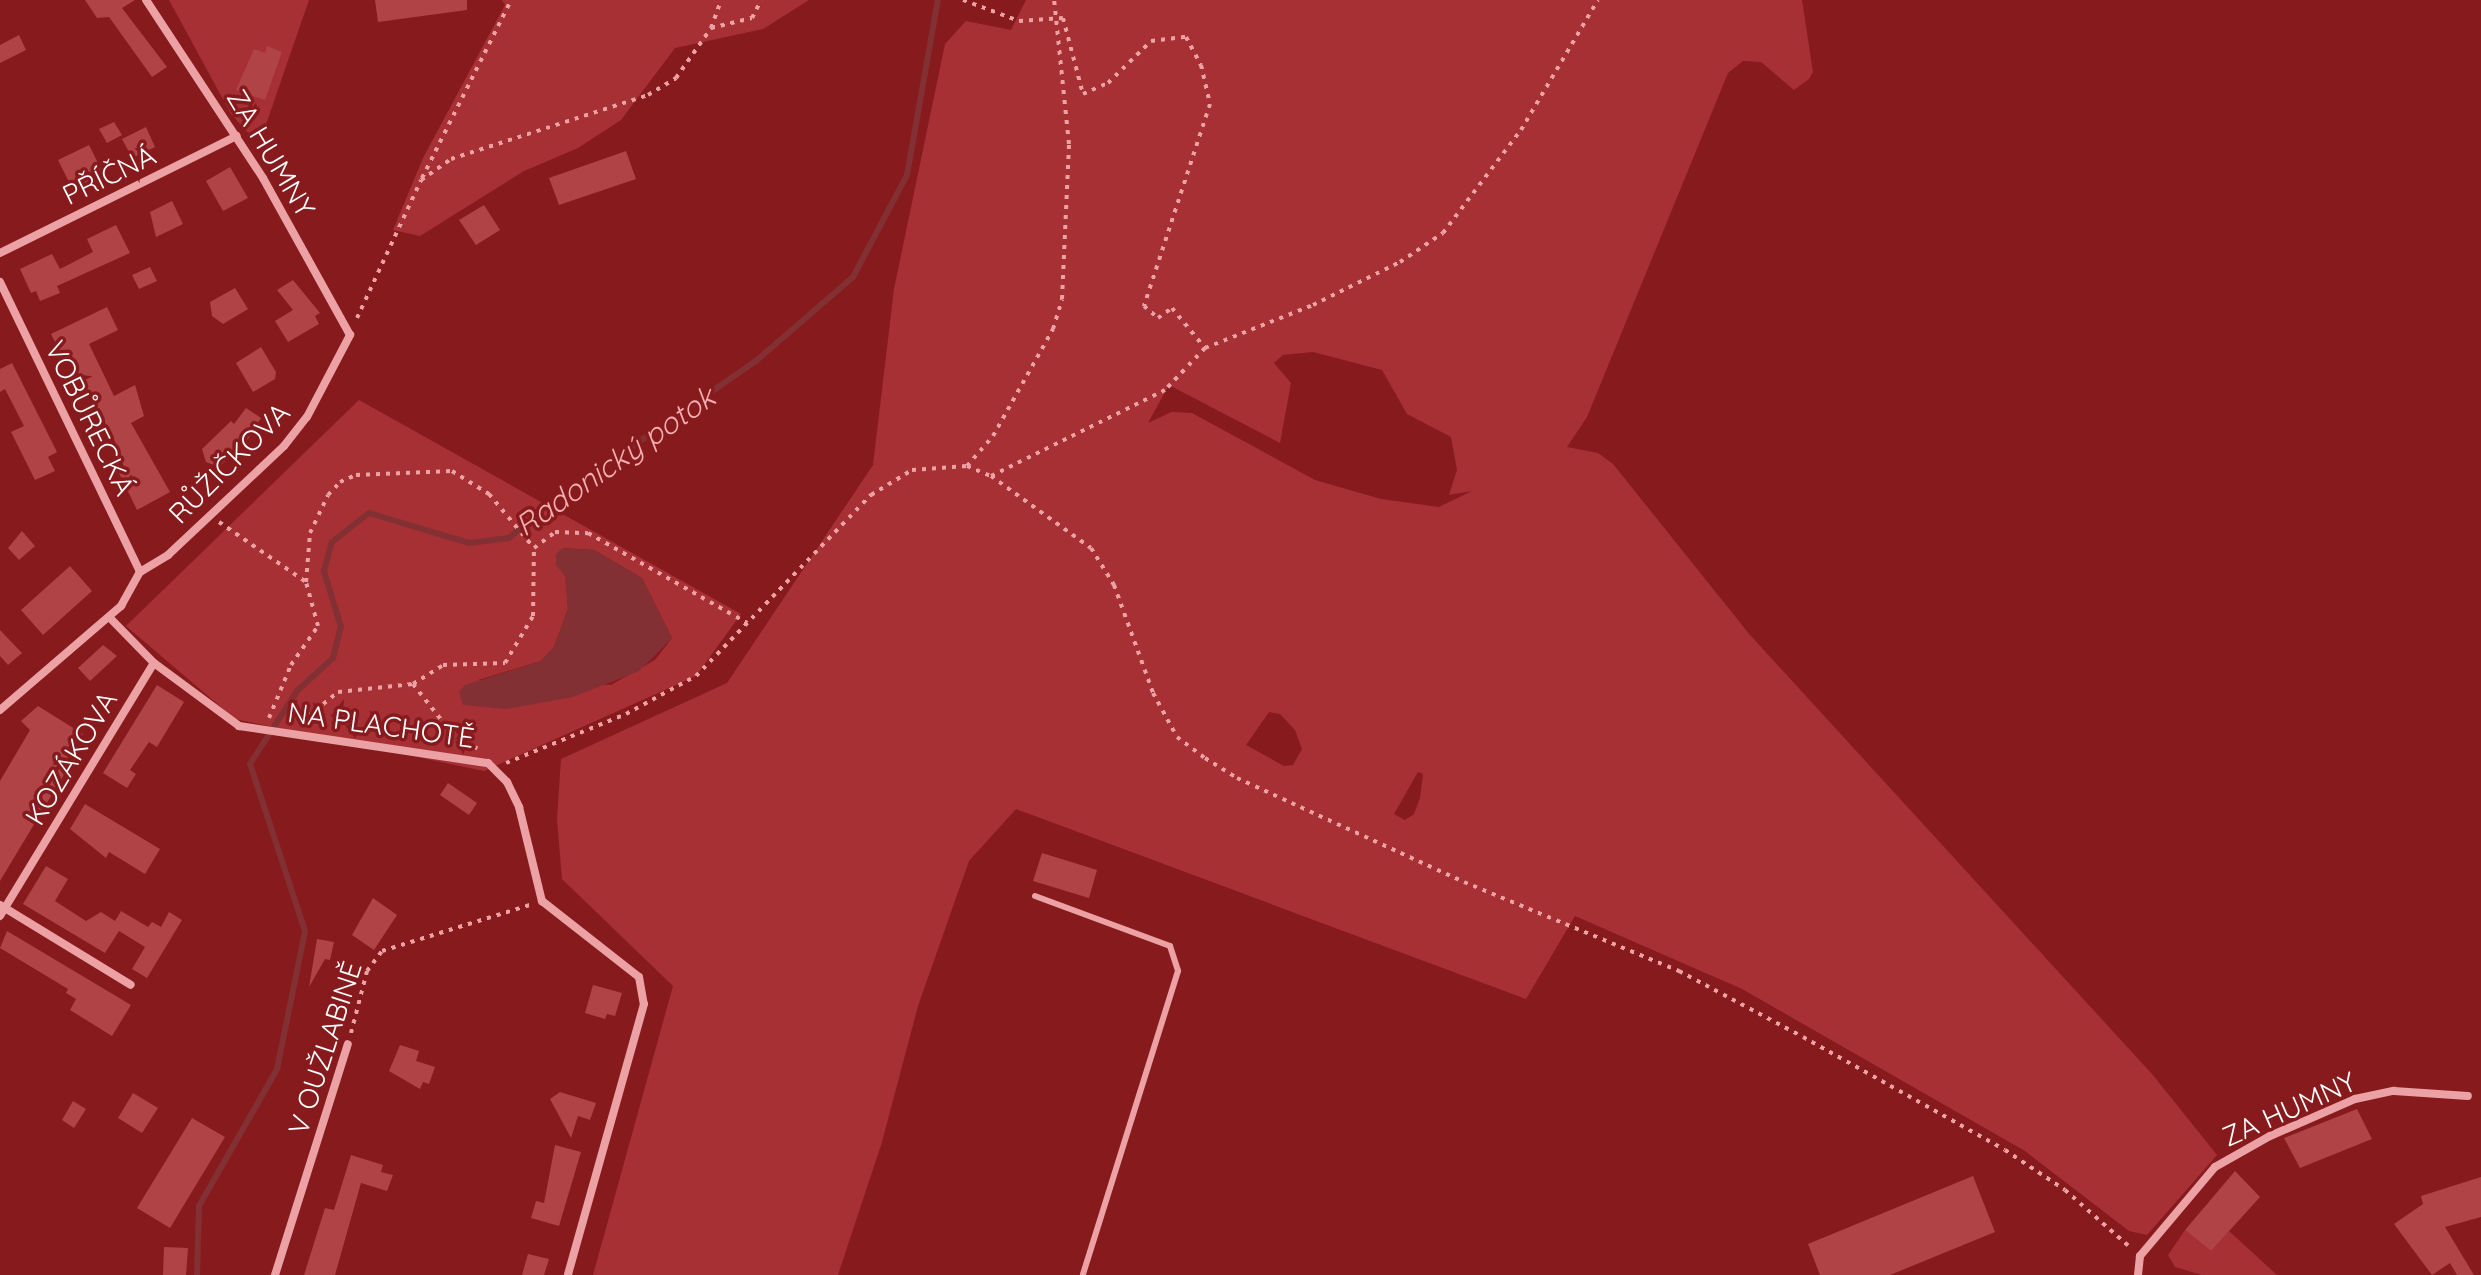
<!DOCTYPE html>
<html>
<head>
<meta charset="utf-8">
<style>
	body { margin:0 }
	#map { position:relative; width:2481px; height:1275px; overflow:hidden; background:#871a1d; font-family:Quicksand,sans-serif }
	div>[style] { position:absolute }
	[style*='--x'] { left:calc(var(--x)*1px); top:calc(var(--y)*1px); width:calc(var(--w)*1px); rotate:calc(var(--a)*1deg) }
	.green>* { inset:0; background:#a73035 }
	.water>* { inset:0; background:#823033 }
	.stream>* { height:6px; margin:-3px; padding:0 3px; transform-origin:3px; border-radius:3px; background:#823033 }
	.building>* { inset:0; background:#b04346 }
	.path>* { height:4px; margin-top:-2px; transform-origin:0; background:repeating-linear-gradient(90deg,#eca2a5 0 4px,transparent 0 10px) }
	.service>* { height:6px; margin:-3px; padding:0 3px; transform-origin:3px; border-radius:3px; background:#eca2a5 }
	.minor>* { height:8px; margin:-4px; padding:0 4px; transform-origin:4px; border-radius:4px; background:#eca2a5 }
	span { translate:-50% -50%; white-space:nowrap; text-align:center; line-height:1.15; -webkit-text-stroke:7px #871a1d; paint-order:stroke }
	.street-label { font-size:28px; color:#fff }
	.water-label { font-size:30px; color:#f4aeb1; font-style:italic }
</style>
</head>
<body>
<div id="map">
	<div class="green">
		<div style="clip-path:polygon(169px 0,309px 0,262px 136px,250px 135px,231px 114px)"></div>
		<div style="clip-path:polygon(502px 0,809px 0,763px 29px,675px 48px,621px 120px,578px 148px,524px 171px,420px 236px,393px 230px,423px 158px,505px 5px)"></div>
		<div style="clip-path:polygon(evenodd,1026px 0,1802px 0,1813px 72px,1809px 79px,1794px 90px,1761px 62px,1743px 61px,1728px 73px,1587px 417px,1567px 447px,1598px 453px,1613px 464px,1750px 635px,2152px 1074px,2217px 1155px,2147px 1235px,2129px 1231px,2025px 1151px,1742px 989px,1575px 916px,1526px 999px,1016px 809px,969px 861px,918px 1006px,882px 1142px,838px 1275px,593px 1275px,673px 986px,562px 879px,557px 819px,561px 759px,727px 683px,873px 465px,894px 289px,945px 44px,966px 21px,1011px 30px,1026px 0,1313px 352px,1382px 370px,1407px 414px,1451px 437px,1457px 470px,1449px 495px,1472px 491px,1439px 507px,1381px 499px,1315px 480px,1192px 413px,1171px 412px,1148px 423px,1169px 385px,1280px 443px,1291px 383px,1274px 363px,1283px 355px,1313px 352px,1026px 0,1269px 712px,1280px 714px,1295px 730px,1302px 749px,1293px 765px,1284px 766px,1246px 745px,1269px 712px,1026px 0,1418px 772px,1423px 774px,1420px 798px,1414px 814px,1405px 820px,1394px 814px,1418px 772px)"></div>
		<div style="clip-path:polygon(evenodd,359px 400px,741px 614px,696px 676px,484px 771px,235px 719px,126px 626px,359px 400px,563px 548px,594px 550px,642px 578px,672px 638px,655px 660px,611px 685px,478px 680px,541px 661px,554px 647px,568px 609px,563px 548px)"></div>
		<div style="clip-path:polygon(2185px 1230px,2211px 1251px,2229px 1231px,2277px 1275px,2202px 1275px,2175px 1267px,2168px 1255px)"></div>
	</div>
	<div class="water">
		<div style="clip-path:polygon(563px 548px,594px 550px,642px 578px,672px 638px,639px 671px,573px 697px,506px 709px,463px 705px,459px 692px,465px 685px,541px 661px,554px 647px,568px 609px,565px 576px,556px 565px,556px 554px)"></div>
	</div>
	<div class="stream">
		<div style="--x:197;--y:1275;--w:69;--a:-88.3"></div>
		<div style="--x:199;--y:1206;--w:158;--a:-60.3"></div>
		<div style="--x:277;--y:1069;--w:141;--a:-78.5"></div>
		<div style="--x:305;--y:931;--w:176;--a:-108.2"></div>
		<div style="--x:250;--y:764;--w:87;--a:-57.2"></div>
		<div style="--x:297;--y:691;--w:49;--a:-42.5"></div>
		<div style="--x:333;--y:658;--w:32;--a:-76"></div>
		<div style="--x:341;--y:627;--w:59;--a:-106.9"></div>
		<div style="--x:324;--y:571;--w:30;--a:-75"></div>
		<div style="--x:332;--y:542;--w:47;--a:-38.1"></div>
		<div style="--x:369;--y:513;--w:104;--a:16.7"></div>
		<div style="--x:469;--y:543;--w:40;--a:-7.1"></div>
		<div style="--x:509;--y:538;--w:40;--a:-42"></div>
		<div style="--x:539;--y:511;--w:264;--a:-34.7"></div>
		<div style="--x:756;--y:361;--w:128;--a:-40.9"></div>
		<div style="--x:853;--y:277;--w:115;--a:-62.1"></div>
		<div style="--x:907;--y:175;--w:178;--a:-80"></div>
	</div>
	<div class="building">
		<div style="clip-path:polygon(85px 0,135px 0,122px 8px,167px 67px,152px 77px,109px 17px,97px 18px)"></div>
		<div style="clip-path:polygon(375px 0,467px 0,467px 10px,378px 22px)"></div>
		<div style="clip-path:polygon(19px 35px,26px 50px,0 63px,0 45px)"></div>
		<div style="clip-path:polygon(267px 46px,282px 52px,265px 100px,236px 90px,254px 49px,265px 53px)"></div>
		<div style="clip-path:polygon(114px 122px,122px 135px,107px 143px,99px 129px)"></div>
		<div style="clip-path:polygon(146px 127px,155px 147px,132px 158px,122px 139px)"></div>
		<div style="clip-path:polygon(89px 145px,103px 173px,82px 191px,79px 184px,72px 188px,58px 160px)"></div>
		<div style="clip-path:polygon(626px 151px,636px 179px,559px 205px,549px 178px)"></div>
		<div style="clip-path:polygon(230px 167px,248px 198px,223px 211px,206px 181px)"></div>
		<div style="clip-path:polygon(172px 201px,183px 224px,156px 237px,150px 212px)"></div>
		<div style="clip-path:polygon(484px 205px,500px 230px,476px 245px,459px 220px)"></div>
		<div style="clip-path:polygon(116px 225px,130px 253px,57px 286px,60px 293px,40px 301px,36px 291px,31px 293px,20px 269px,52px 254px,60px 269px,93px 252px,87px 239px)"></div>
		<div style="clip-path:polygon(150px 267px,157px 281px,139px 289px,132px 275px)"></div>
		<div style="clip-path:polygon(293px 280px,320px 313px,315px 316px,319px 324px,288px 342px,275px 321px,293px 310px,277px 290px)"></div>
		<div style="clip-path:polygon(235px 288px,248px 309px,223px 324px,212px 316px,210px 302px)"></div>
		<div style="clip-path:polygon(107px 307px,118px 330px,89px 344px,114px 396px,135px 385px,144px 416px,131px 423px,170px 492px,137px 510px,119px 473px,125px 470px,114px 439px,72px 362px,66px 364px,51px 334px)"></div>
		<div style="clip-path:polygon(261px 347px,276px 372px,275px 379px,253px 392px,236px 363px)"></div>
		<div style="clip-path:polygon(12px 363px,57px 452px,48px 457px,55px 471px,35px 480px,11px 432px,24px 426px,5px 389px,0 392px,0 369px)"></div>
		<div style="clip-path:polygon(246px 408px,261px 418px,248px 439px,219px 467px,206px 462px,202px 449px,231px 421px,234px 424px)"></div>
		<div style="clip-path:polygon(22px 531px,35px 546px,19px 560px,8px 548px)"></div>
		<div style="clip-path:polygon(70px 566px,92px 591px,43px 635px,21px 610px)"></div>
		<div style="clip-path:polygon(0 630px,22px 653px,8px 665px,0 656px)"></div>
		<div style="clip-path:polygon(103px 645px,117px 656px,90px 681px,78px 668px)"></div>
		<div style="clip-path:polygon(157px 685px,184px 702px,157px 747px,149px 742px,130px 770px,136px 774px,127px 788px,103px 773px)"></div>
		<div style="clip-path:polygon(38px 706px,83px 734px,66px 760px,71px 763px,0 881px,0 781px,30px 730px,21px 721px)"></div>
		<div style="clip-path:polygon(448px 783px,477px 803px,469px 815px,440px 795px)"></div>
		<div style="clip-path:polygon(85px 804px,160px 849px,145px 874px,109px 852px,106px 858px,70px 829px)"></div>
		<div style="clip-path:polygon(1042px 853px,1097px 870px,1089px 898px,1033px 881px)"></div>
		<div style="clip-path:polygon(46px 866px,68px 879px,55px 901px,86px 921px,101px 912px,115px 921px,121px 911px,148px 927px,152px 922px,161px 927px,169px 912px,182px 920px,147px 978px,132px 969px,145px 947px,119px 931px,105px 953px,23px 904px)"></div>
		<div style="clip-path:polygon(373px 898px,397px 915px,374px 950px,352px 935px)"></div>
		<div style="clip-path:polygon(7px 931px,131px 1005px,112px 1036px,70px 1010px,76px 999px,66px 993px,68px 989px,0 948px)"></div>
		<div style="clip-path:polygon(317px 939px,334px 942px,330px 960px,325px 959px,309px 987px)"></div>
		<div style="clip-path:polygon(593px 985px,622px 993px,615px 1016px,607px 1014px,605px 1019px,585px 1013px)"></div>
		<div style="clip-path:polygon(400px 1045px,419px 1051px,416px 1061px,435px 1067px,429px 1084px,423px 1082px,420px 1089px,389px 1071px)"></div>
		<div style="clip-path:polygon(560px 1092px,596px 1103px,590px 1120px,578px 1116px,571px 1138px,550px 1099px)"></div>
		<div style="clip-path:polygon(133px 1093px,158px 1108px,142px 1133px,118px 1118px)"></div>
		<div style="clip-path:polygon(73px 1101px,86px 1109px,74px 1128px,62px 1120px)"></div>
		<div style="clip-path:polygon(2357px 1109px,2372px 1139px,2300px 1168px,2284px 1138px)"></div>
		<div style="clip-path:polygon(192px 1118px,225px 1137px,170px 1228px,137px 1208px)"></div>
		<div style="clip-path:polygon(555px 1145px,581px 1152px,559px 1226px,531px 1218px,536px 1201px,544px 1203px)"></div>
		<div style="clip-path:polygon(351px 1155px,383px 1165px,381px 1172px,393px 1175px,387px 1191px,361px 1183px,335px 1275px,304px 1275px,325px 1208px,334px 1210px)"></div>
		<div style="clip-path:polygon(2235px 1171px,2260px 1197px,2211px 1251px,2185px 1230px)"></div>
		<div style="clip-path:polygon(1973px 1176px,1995px 1232px,1890px 1275px,1820px 1275px,1808px 1244px)"></div>
		<div style="clip-path:polygon(2481px 1177px,2481px 1217px,2445px 1227px,2474px 1275px,2457px 1275px,2450px 1263px,2432px 1275px,2394px 1224px,2423px 1204px,2421px 1196px)"></div>
		<div style="clip-path:polygon(164px 1247px,188px 1248px,186px 1275px,163px 1275px)"></div>
		<div style="clip-path:polygon(528px 1254px,549px 1259px,544px 1275px,522px 1275px)"></div>
	</div>
	<div class="path">
		<div style="--x:963;--y:0;--w:60;--a:20.6"></div>
		<div style="--x:1019;--y:21;--w:44;--a:-3.9"></div>
		<div style="--x:1063;--y:18;--w:79;--a:75.3"></div>
		<div style="--x:1083;--y:94;--w:27;--a:-24"></div>
		<div style="--x:1108;--y:83;--w:60;--a:-44.3"></div>
		<div style="--x:1151;--y:41;--w:35;--a:-7"></div>
		<div style="--x:1186;--y:37;--w:32;--a:62"></div>
		<div style="--x:1201;--y:65;--w:40;--a:77"></div>
		<div style="--x:1210;--y:104;--w:213;--a:108.1"></div>
		<div style="--x:1144;--y:306;--w:18;--a:41"></div>
		<div style="--x:1158;--y:318;--w:17;--a:-36"></div>
		<div style="--x:1172;--y:308;--w:52;--a:50.5"></div>
		<div style="--x:1205;--y:348;--w:58;--a:133.6"></div>
		<div style="--x:1165;--y:390;--w:194;--a:153.7"></div>
		<div style="--x:711;--y:28;--w:42;--a:-13.7"></div>
		<div style="--x:752;--y:18;--w:20;--a:-63"></div>
		<div style="--x:422;--y:178;--w:199;--a:-63.4"></div>
		<div style="--x:357;--y:318;--w:152;--a:-65.1"></div>
		<div style="--x:421;--y:180;--w:37;--a:-35"></div>
		<div style="--x:451;--y:159;--w:207;--a:-18"></div>
		<div style="--x:648;--y:95;--w:33;--a:-31"></div>
		<div style="--x:676;--y:78;--w:61;--a:-55"></div>
		<div style="--x:711;--y:28;--w:30;--a:-70"></div>
		<div style="--x:1205;--y:348;--w:116;--a:-21.7"></div>
		<div style="--x:1313;--y:305;--w:97;--a:-26.3"></div>
		<div style="--x:1400;--y:262;--w:52;--a:-34"></div>
		<div style="--x:1443;--y:233;--w:129;--a:-52.9"></div>
		<div style="--x:1521;--y:130;--w:151;--a:-59.4"></div>
		<div style="--x:967;--y:466;--w:40;--a:-49"></div>
		<div style="--x:993;--y:436;--w:123;--a:-60.7"></div>
		<div style="--x:1053;--y:329;--w:31;--a:-73"></div>
		<div style="--x:1062;--y:299;--w:155;--a:-87.4"></div>
		<div style="--x:1069;--y:144;--w:145;--a:-95.9"></div>
		<div style="--x:219;--y:522;--w:106;--a:34.6"></div>
		<div style="--x:413;--y:684;--w:36;--a:-32"></div>
		<div style="--x:443;--y:665;--w:62;--a:-1.8"></div>
		<div style="--x:505;--y:663;--w:55;--a:-59.2"></div>
		<div style="--x:533;--y:616;--w:68;--a:-89.2"></div>
		<div style="--x:269;--y:718;--w:57;--a:-67.5"></div>
		<div style="--x:291;--y:665;--w:47;--a:-55.3"></div>
		<div style="--x:318;--y:626;--w:46;--a:-105.3"></div>
		<div style="--x:306;--y:582;--w:49;--a:-85.3"></div>
		<div style="--x:310;--y:533;--w:42;--a:-64.7"></div>
		<div style="--x:328;--y:495;--w:18;--a:-47"></div>
		<div style="--x:340;--y:482;--w:17;--a:-24"></div>
		<div style="--x:356;--y:475;--w:96;--a:-2.4"></div>
		<div style="--x:452;--y:471;--w:44;--a:31.9"></div>
		<div style="--x:489;--y:494;--w:70;--a:50.2"></div>
		<div style="--x:534;--y:548;--w:26;--a:-37"></div>
		<div style="--x:555;--y:532;--w:33;--a:2"></div>
		<div style="--x:588;--y:533;--w:183;--a:29.5"></div>
		<div style="--x:300;--y:723;--w:49;--a:-39.2"></div>
		<div style="--x:338;--y:692;--w:75;--a:-6.1"></div>
		<div style="--x:413;--y:684;--w:71;--a:51.8"></div>
		<div style="--x:457;--y:740;--w:22;--a:22"></div>
		<div style="--x:506;--y:763;--w:130;--a:-22.2"></div>
		<div style="--x:626;--y:714;--w:80;--a:-28.5"></div>
		<div style="--x:696;--y:676;--w:252;--a:-46"></div>
		<div style="--x:871;--y:495;--w:48;--a:-31.4"></div>
		<div style="--x:912;--y:470;--w:55;--a:-4.2"></div>
		<div style="--x:967;--y:466;--w:26;--a:23"></div>
		<div style="--x:991;--y:476;--w:123;--a:35.8"></div>
		<div style="--x:1091;--y:548;--w:44;--a:58.1"></div>
		<div style="--x:1114;--y:585;--w:115;--a:70.1"></div>
		<div style="--x:1153;--y:693;--w:50;--a:61.4"></div>
		<div style="--x:1177;--y:737;--w:35;--a:37"></div>
		<div style="--x:1205;--y:758;--w:38;--a:32"></div>
		<div style="--x:1237;--y:778;--w:250;--a:24.6"></div>
		<div style="--x:1464;--y:882;--w:233;--a:22.5"></div>
		<div style="--x:1679;--y:971;--w:140;--a:28"></div>
		<div style="--x:1803;--y:1037;--w:231;--a:29.2"></div>
		<div style="--x:2005;--y:1150;--w:72;--a:33.7"></div>
		<div style="--x:2065;--y:1190;--w:89;--a:41.4"></div>
		<div style="--x:351;--y:1033;--w:64;--a:-75.5"></div>
		<div style="--x:367;--y:971;--w:25;--a:-53"></div>
		<div style="--x:382;--y:951;--w:158;--a:-17.3"></div>
	</div>
	<div class="service">
		<div style="--x:1035;--y:896;--w:144;--a:20.3"></div>
		<div style="--x:1170;--y:946;--w:26;--a:72"></div>
		<div style="--x:1178;--y:971;--w:318;--a:107.4"></div>
	</div>
	<div class="minor">
		<div style="--x:0;--y:253;--w:264;--a:-26.3"></div>
		<div style="--x:0;--y:282;--w:322;--a:64.2"></div>
		<div style="--x:109;--y:617;--w:64;--a:45.6"></div>
		<div style="--x:154;--y:663;--w:106;--a:36.5"></div>
		<div style="--x:239;--y:726;--w:252;--a:8.5"></div>
		<div style="--x:488;--y:763;--w:27;--a:45"></div>
		<div style="--x:507;--y:782;--w:28;--a:64"></div>
		<div style="--x:519;--y:807;--w:97;--a:76.3"></div>
		<div style="--x:542;--y:901;--w:123;--a:38.1"></div>
		<div style="--x:639;--y:977;--w:27;--a:80"></div>
		<div style="--x:644;--y:1004;--w:281;--a:105.7"></div>
		<div style="--x:0;--y:710;--w:160;--a:-40.7"></div>
		<div style="--x:121;--y:606;--w:39;--a:-61"></div>
		<div style="--x:140;--y:572;--w:33;--a:-31"></div>
		<div style="--x:168;--y:555;--w:159;--a:-43.2"></div>
		<div style="--x:284;--y:446;--w:37;--a:-52"></div>
		<div style="--x:307;--y:417;--w:93;--a:-62.3"></div>
		<div style="--x:350;--y:335;--w:179;--a:-119"></div>
		<div style="--x:263;--y:178;--w:213;--a:-123.3"></div>
		<div style="--x:0;--y:905;--w:153;--a:31.4"></div>
		<div style="--x:0;--y:916;--w:296;--a:-58.7"></div>
		<div style="--x:275;--y:1275;--w:242;--a:-72.5"></div>
		<div style="--x:2138;--y:1275;--w:19;--a:-84"></div>
		<div style="--x:2140;--y:1256;--w:116;--a:-49.9"></div>
		<div style="--x:2215;--y:1167;--w:63;--a:-29.4"></div>
		<div style="--x:2270;--y:1136;--w:93;--a:-23.5"></div>
		<div style="--x:2355;--y:1099;--w:40;--a:-12"></div>
		<div style="--x:2394;--y:1091;--w:74;--a:3.9"></div>
	</div>
	<div class="street-label">
		<span style="left:271px;top:153px;rotate:59deg">ZA HUMNY</span>
		<span style="left:109px;top:175px;rotate:-26deg">PŘÍČNÁ</span>
		<span style="left:90px;top:418px;rotate:64deg">VOBŮRECKÁ</span>
		<span style="left:229px;top:463px;rotate:-45deg">RŮŽIČKOVA</span>
		<span style="left:381px;top:725px;rotate:8deg">NA PLACHOTĚ</span>
		<span style="left:71px;top:758px;rotate:-59deg">KOZÁKOVA</span>
		<span style="left:325px;top:1048px;rotate:-72deg">V OUŽLABINĚ</span>
		<span style="left:2289px;top:1109px;rotate:-24deg">ZA HUMNY</span>
	</div>
	<div class="water-label">
		<span style="left:615px;top:461px;rotate:-35deg">Radonický potok</span>
	</div>
</div>
</body>
</html>
